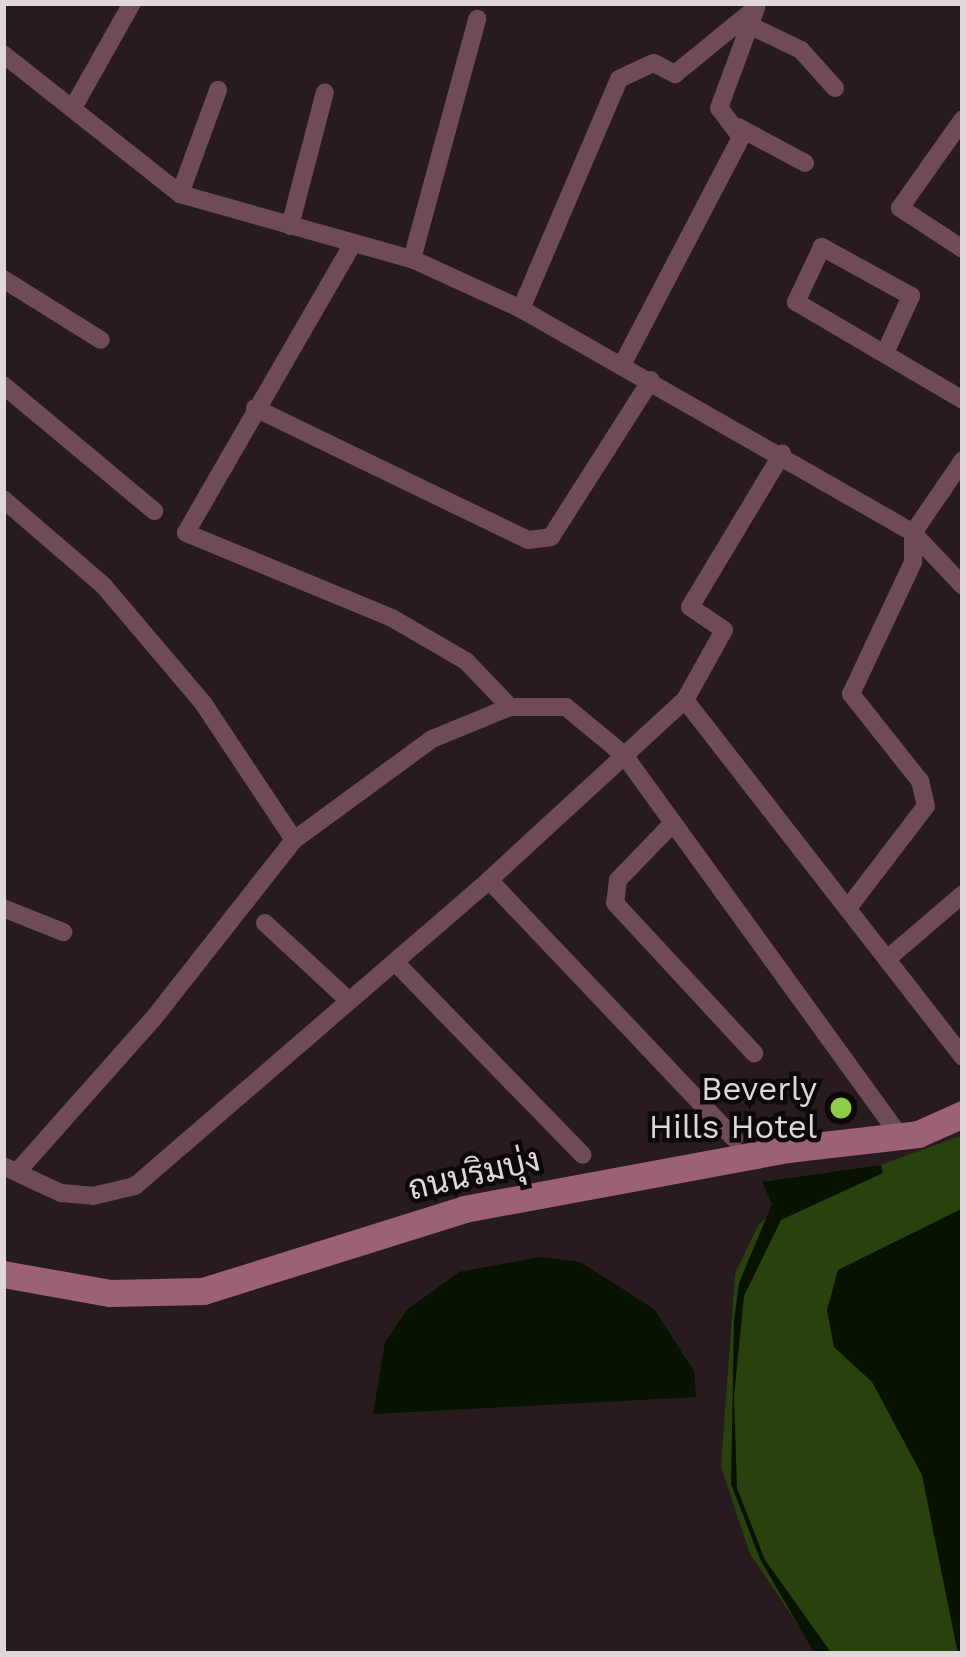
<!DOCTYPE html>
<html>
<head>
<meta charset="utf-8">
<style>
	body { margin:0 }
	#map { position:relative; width:966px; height:1657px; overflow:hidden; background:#271b1f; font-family:"Work Sans",Sarabun,sans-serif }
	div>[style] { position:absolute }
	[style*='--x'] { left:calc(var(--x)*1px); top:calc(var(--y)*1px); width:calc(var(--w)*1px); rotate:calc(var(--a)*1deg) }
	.green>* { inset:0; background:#28410d }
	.water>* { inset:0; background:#071300 }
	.minor>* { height:18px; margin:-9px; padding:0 9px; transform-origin:9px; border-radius:9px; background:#6f4a57 }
	.secondary>* { height:27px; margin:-13.5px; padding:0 13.5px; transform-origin:13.5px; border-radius:13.5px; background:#9c6177 }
	.dots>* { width:33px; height:33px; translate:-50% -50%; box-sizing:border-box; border:6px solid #0c0709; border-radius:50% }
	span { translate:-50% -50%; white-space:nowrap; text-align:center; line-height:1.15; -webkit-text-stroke:9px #0c0709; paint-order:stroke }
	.poi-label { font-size:33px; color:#e0d7da }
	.right { translate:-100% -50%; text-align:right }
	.street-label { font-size:33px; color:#e0d7da }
	.frame { position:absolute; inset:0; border:6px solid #e0d7da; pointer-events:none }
</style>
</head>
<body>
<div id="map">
	<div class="green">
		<div style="clip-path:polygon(963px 1135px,963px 1654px,818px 1654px,750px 1554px,721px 1467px,735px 1274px,758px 1225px,791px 1197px)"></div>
	</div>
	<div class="water">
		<div style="clip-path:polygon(881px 1165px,883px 1173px,781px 1220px,744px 1296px,734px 1397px,737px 1488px,765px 1560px,832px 1654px,815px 1654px,760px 1559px,731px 1484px,734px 1321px,739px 1283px,772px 1204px,762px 1182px)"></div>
		<div style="clip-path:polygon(963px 1208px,963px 1654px,958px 1654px,922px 1475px,872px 1382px,834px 1347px,827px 1310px,838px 1270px)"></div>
		<div style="clip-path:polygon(540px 1257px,580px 1262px,654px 1309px,694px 1371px,696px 1397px,373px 1414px,385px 1342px,407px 1310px,459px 1272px)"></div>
	</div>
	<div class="minor">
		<div style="--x:749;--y:25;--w:58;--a:25.7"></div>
		<div style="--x:801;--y:50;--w:51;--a:48.2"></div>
		<div style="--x:3;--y:54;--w:226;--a:38.3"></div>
		<div style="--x:180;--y:194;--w:241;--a:15.7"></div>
		<div style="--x:412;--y:259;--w:120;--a:24.6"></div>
		<div style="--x:521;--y:309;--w:451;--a:29.7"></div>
		<div style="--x:913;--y:533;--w:73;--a:46.7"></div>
		<div style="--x:74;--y:106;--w:118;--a:-60.6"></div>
		<div style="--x:963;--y:119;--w:109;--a:125.3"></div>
		<div style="--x:900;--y:208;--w:75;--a:33.1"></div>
		<div style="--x:738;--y:127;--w:76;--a:28.2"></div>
		<div style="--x:180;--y:194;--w:111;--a:-69.9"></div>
		<div style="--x:290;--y:226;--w:138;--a:-75.4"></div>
		<div style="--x:352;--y:245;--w:332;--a:120"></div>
		<div style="--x:186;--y:533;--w:223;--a:22.4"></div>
		<div style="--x:392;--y:618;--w:86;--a:30.2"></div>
		<div style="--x:466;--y:661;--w:64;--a:46.3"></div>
		<div style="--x:412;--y:259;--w:249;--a:-74.8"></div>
		<div style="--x:3;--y:279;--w:115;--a:31.9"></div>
		<div style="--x:521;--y:309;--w:250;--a:-66.9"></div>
		<div style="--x:619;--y:79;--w:38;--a:-25"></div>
		<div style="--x:654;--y:63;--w:24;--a:28"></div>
		<div style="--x:675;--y:74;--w:104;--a:-39.2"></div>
		<div style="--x:885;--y:353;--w:63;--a:-65.5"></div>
		<div style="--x:911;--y:296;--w:102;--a:-151.2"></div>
		<div style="--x:822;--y:247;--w:61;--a:115.3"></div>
		<div style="--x:796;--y:302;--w:194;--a:30.4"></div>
		<div style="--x:622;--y:365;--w:257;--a:-62.4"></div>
		<div style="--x:741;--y:137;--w:36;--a:-127"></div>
		<div style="--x:719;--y:108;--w:107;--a:-69.7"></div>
		<div style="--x:3;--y:385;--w:197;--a:39.8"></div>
		<div style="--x:255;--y:408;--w:303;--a:25.8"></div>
		<div style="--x:528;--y:540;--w:23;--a:-7"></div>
		<div style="--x:551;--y:537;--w:186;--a:-57.5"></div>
		<div style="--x:3;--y:499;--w:132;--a:40.7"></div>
		<div style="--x:103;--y:585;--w:155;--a:49.7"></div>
		<div style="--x:203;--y:703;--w:164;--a:56.4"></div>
		<div style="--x:685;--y:700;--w:452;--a:52.1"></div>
		<div style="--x:673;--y:823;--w:79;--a:134"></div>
		<div style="--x:618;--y:880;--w:23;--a:97"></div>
		<div style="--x:615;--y:903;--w:205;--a:47.2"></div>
		<div style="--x:489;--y:880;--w:356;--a:46.5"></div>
		<div style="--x:3;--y:908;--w:65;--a:21.8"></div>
		<div style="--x:848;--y:908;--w:128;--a:-52.6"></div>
		<div style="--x:926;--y:806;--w:26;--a:-103"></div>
		<div style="--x:920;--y:781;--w:111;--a:-128.4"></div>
		<div style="--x:851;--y:694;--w:146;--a:-64.8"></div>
		<div style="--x:913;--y:562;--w:29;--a:-90"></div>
		<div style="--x:913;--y:533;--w:88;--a:-55.6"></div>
		<div style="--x:265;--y:923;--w:112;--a:42.8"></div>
		<div style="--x:887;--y:959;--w:100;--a:-40.5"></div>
		<div style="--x:395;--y:962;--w:269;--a:45.8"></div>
		<div style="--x:3;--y:1166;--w:64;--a:25"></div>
		<div style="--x:61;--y:1193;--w:32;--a:5"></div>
		<div style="--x:93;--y:1196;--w:43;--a:-13.4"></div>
		<div style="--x:135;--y:1186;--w:468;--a:-40.8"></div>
		<div style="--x:489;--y:880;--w:266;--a:-42.6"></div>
		<div style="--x:685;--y:700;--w:80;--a:-60.9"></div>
		<div style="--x:724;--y:630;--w:41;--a:-145.9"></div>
		<div style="--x:690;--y:607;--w:179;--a:-59"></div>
		<div style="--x:17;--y:1172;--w:205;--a:-48.4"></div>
		<div style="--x:153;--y:1019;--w:228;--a:-51.8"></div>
		<div style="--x:294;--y:840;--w:171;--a:-36.2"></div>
		<div style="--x:432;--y:739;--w:84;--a:-22.3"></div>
		<div style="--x:510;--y:707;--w:56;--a:0"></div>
		<div style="--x:566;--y:707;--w:75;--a:39.6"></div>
		<div style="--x:624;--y:755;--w:470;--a:54.1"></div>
	</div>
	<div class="secondary">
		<div style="--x:3;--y:1274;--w:109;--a:10.1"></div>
		<div style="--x:110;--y:1293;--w:93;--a:-1.2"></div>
		<div style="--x:203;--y:1291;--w:274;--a:-17.4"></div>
		<div style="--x:464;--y:1209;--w:329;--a:-10.5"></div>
		<div style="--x:787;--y:1149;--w:132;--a:-6.5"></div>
		<div style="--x:918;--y:1134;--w:49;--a:-24"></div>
	</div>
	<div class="dots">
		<div style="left:841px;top:1108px;background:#8ace47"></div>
	</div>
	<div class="poi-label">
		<span class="right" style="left:817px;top:1108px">Beverly<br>Hills Hotel</span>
	</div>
	<div class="street-label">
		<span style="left:474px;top:1174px;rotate:-13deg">ถนนริมบุ่ง</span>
	</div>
	<div class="frame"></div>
</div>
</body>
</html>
